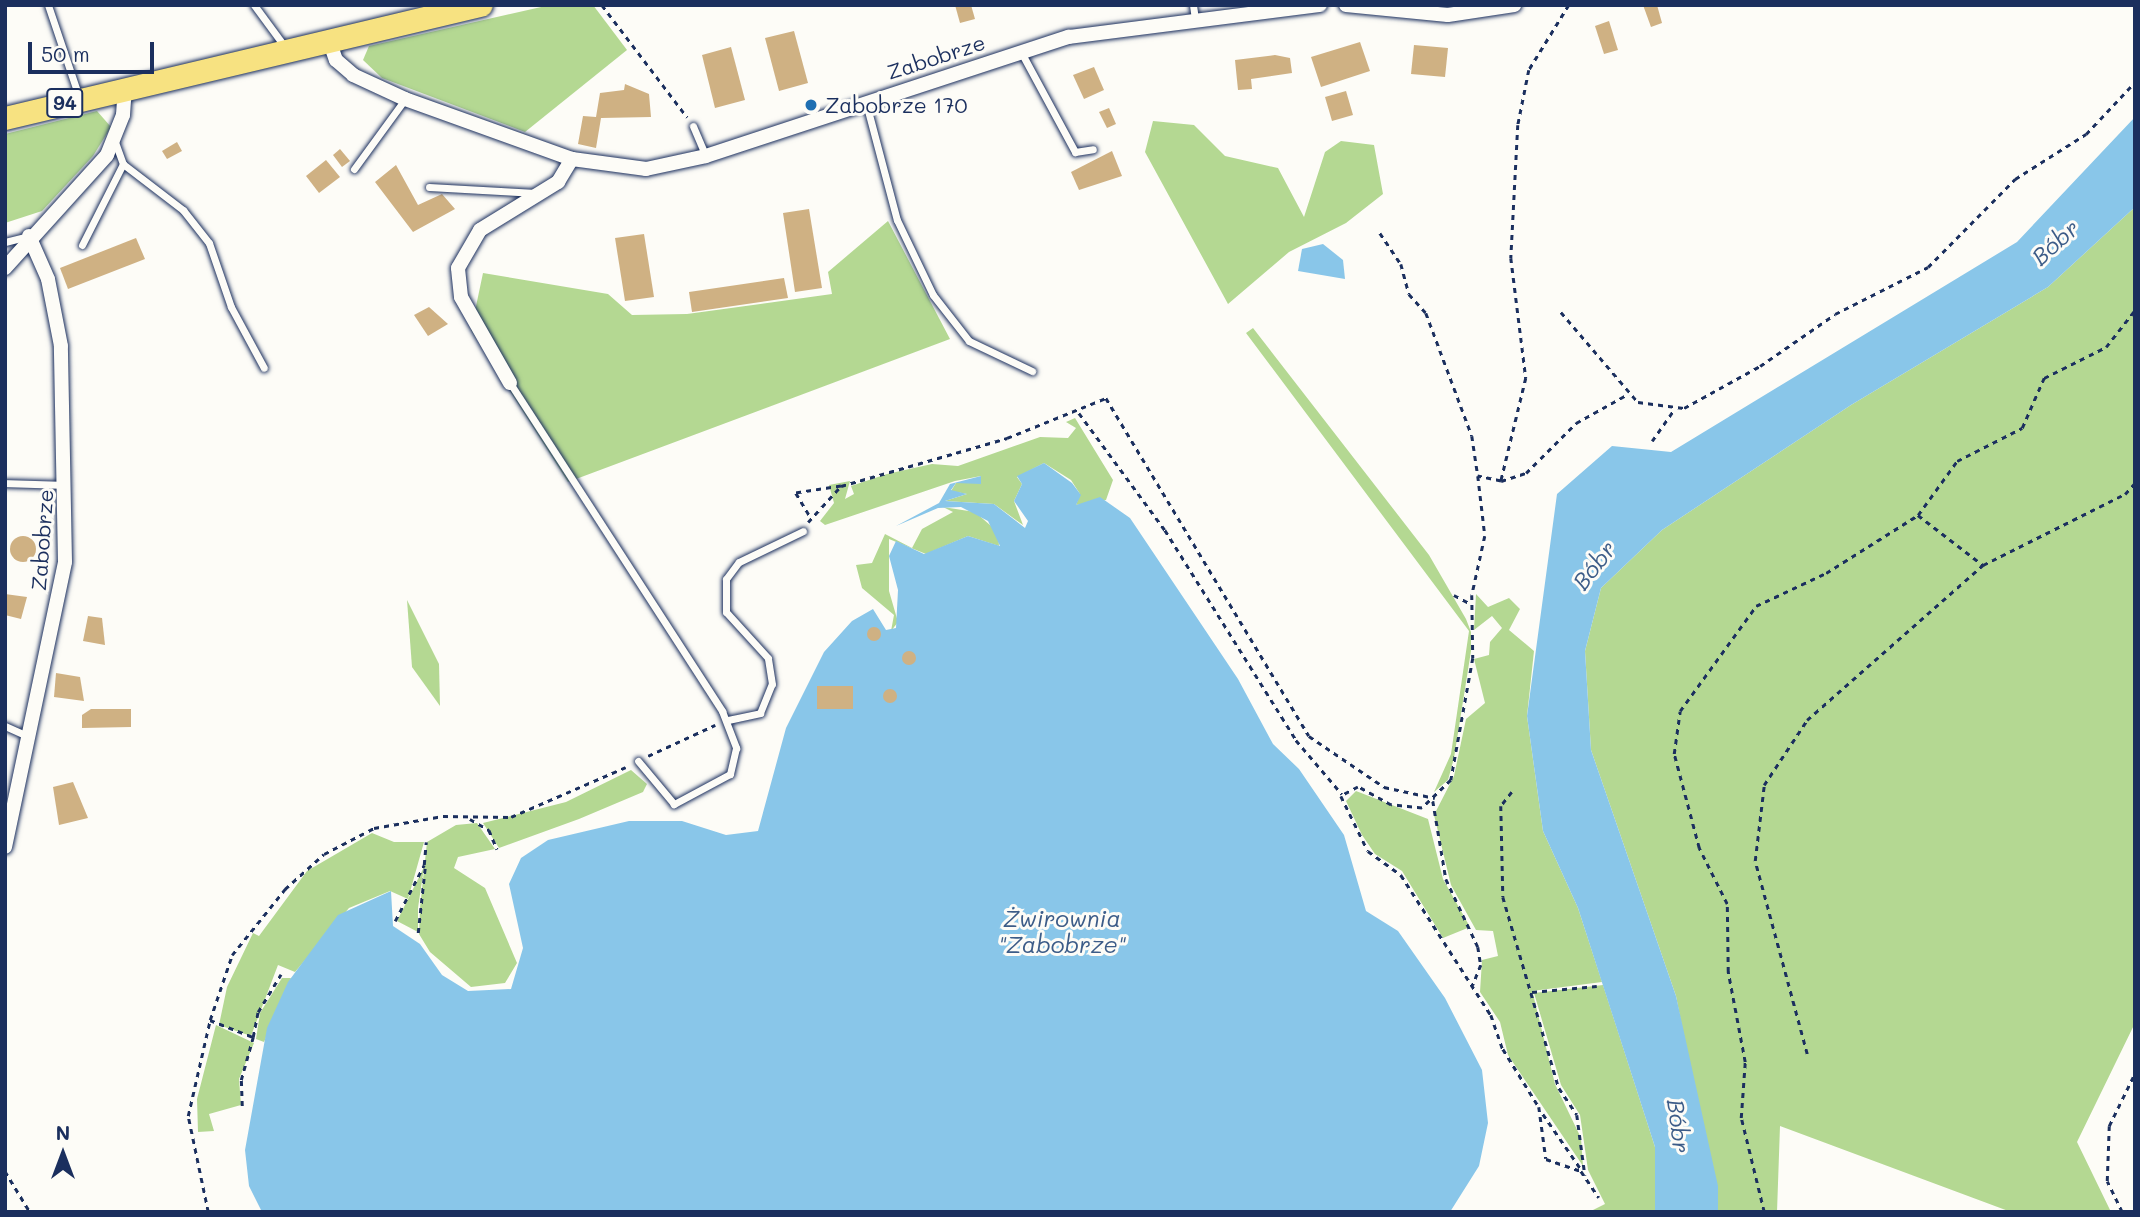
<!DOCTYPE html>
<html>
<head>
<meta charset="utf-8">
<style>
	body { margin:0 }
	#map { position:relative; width:2140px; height:1217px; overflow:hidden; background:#fdfcf7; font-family:Mali,sans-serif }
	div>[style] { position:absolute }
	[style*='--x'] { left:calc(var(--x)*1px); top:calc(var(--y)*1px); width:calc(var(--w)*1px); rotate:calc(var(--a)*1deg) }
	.green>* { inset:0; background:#b4d892 }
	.water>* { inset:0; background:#89c6e9 }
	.building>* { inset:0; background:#cfb183 }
	.round { border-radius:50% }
	.path>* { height:2.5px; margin-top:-1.25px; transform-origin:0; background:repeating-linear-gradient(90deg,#1b2f5e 0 5px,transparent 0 10px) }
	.roads { filter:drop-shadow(0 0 2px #1b2f5e) drop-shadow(0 0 2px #1b2f5e) }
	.lane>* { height:7px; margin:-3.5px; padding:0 3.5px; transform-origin:3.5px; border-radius:3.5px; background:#fdfcf7 }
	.street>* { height:14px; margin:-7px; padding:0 7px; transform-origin:7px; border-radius:7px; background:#fdfcf7 }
	.primary>* { height:23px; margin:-11.5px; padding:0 11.5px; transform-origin:11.5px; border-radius:11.5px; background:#f7e281 }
	.dots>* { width:19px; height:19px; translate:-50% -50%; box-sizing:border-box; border:4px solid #fdfcf7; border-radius:50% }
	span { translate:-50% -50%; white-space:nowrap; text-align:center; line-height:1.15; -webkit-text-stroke:6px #fdfcf7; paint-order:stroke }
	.shield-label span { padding:2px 5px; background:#fdfcf7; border:2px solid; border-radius:5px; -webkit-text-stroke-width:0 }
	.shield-label { font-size:19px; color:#1b2f5e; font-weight:700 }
	.street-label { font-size:21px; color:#1b2f5e }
	.poi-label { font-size:21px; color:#1b2f5e }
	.left { translate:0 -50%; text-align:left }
	.water-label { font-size:23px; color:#3c5c88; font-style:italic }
	.frame { position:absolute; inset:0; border:7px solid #1b2f5e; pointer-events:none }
	.north { position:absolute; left:28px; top:1119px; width:70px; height:70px; -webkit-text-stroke:5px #fdfcf7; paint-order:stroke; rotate:0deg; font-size:19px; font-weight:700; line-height:28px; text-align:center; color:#1b2f5e }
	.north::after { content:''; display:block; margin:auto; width:24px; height:32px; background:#1b2f5e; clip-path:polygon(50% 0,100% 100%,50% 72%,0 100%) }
	.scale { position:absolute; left:28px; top:42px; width:126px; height:32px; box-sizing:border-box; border:4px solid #1b2f5e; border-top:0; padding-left:9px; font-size:21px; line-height:24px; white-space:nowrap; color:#1b2f5e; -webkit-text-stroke:5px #fdfcf7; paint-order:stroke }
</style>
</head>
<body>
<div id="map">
	<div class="green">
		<div style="clip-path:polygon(550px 5px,593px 5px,627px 50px,525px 132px,382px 78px,363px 60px,369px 46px)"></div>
		<div style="clip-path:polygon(97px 111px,111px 127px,93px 156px,42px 211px,5px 223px,5px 134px)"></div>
		<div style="clip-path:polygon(1153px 121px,1194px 125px,1225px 156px,1278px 168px,1304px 217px,1325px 152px,1341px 141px,1374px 145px,1383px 194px,1346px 223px,1289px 252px,1228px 304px,1145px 152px)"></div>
		<div style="clip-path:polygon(2135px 207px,2135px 1023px,2077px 1142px,2111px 1212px,2011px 1212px,1780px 1126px,1777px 1212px,1718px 1212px,1676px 996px,1591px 750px,1585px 651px,1601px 588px,1662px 530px,1851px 405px,2048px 287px)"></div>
		<div style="clip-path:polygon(888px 221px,950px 339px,568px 482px,471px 330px,483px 273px,608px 294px,632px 315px,687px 314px,832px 294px,828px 272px)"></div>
		<div style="clip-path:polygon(1253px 328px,1429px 555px,1466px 619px,1471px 632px,1471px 651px,1454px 758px,1448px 780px,1434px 792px,1451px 754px,1469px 631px,1246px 333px)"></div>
		<div style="clip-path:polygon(1075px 418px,1113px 480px,1106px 500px,1076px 505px,1080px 494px,1071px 480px,1044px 463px,1017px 477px,1022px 484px,1014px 501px,1023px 525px,994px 504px,945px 501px,967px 494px,951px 491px,956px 483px,981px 483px,981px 476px,955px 481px,825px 525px,820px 521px,834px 503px,829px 485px,850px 481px,845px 499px,854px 494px,851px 486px,887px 474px,932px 464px,958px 466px,1040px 437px,1068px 438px,1076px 428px,1066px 422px)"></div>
		<div style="clip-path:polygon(943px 507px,975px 512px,998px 532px,999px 546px,968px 536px,926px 554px,889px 539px,889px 591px,898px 622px,891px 631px,894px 615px,862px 588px,856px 565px,872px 563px,885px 534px,912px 548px,922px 529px,953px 512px)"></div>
		<div style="clip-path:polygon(1476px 594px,1488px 607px,1509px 598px,1520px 609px,1509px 630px,1534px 651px,1527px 716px,1543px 831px,1578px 908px,1602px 982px,1532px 991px,1524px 957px,1555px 1084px,1581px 1138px,1583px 1166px,1508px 1055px,1500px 1022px,1480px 992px,1482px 960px,1498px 956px,1493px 931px,1476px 930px,1451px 885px,1434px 815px,1454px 776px,1466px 719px,1485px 703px,1474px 659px,1489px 655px,1490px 642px,1502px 628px,1492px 616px,1474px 630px)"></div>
		<div style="clip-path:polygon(407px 600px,439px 664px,440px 706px,412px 667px)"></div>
		<div style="clip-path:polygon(631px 770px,647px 784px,643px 792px,579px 819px,499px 848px,483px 823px,566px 802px)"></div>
		<div style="clip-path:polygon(1356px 791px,1428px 819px,1443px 879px,1470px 927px,1443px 938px,1402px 871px,1375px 854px,1362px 835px,1346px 801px)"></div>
		<div style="clip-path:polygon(477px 823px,495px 849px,458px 857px,454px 868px,485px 888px,517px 963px,505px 983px,471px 987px,430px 952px,419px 934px,420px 908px,427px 842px,456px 825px)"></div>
		<div style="clip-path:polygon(372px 833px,394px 842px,424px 842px,408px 899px,390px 891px,349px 908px,295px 972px,278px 965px,251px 1036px,219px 1025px,227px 987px,253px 933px,259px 936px,307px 871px)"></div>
		<div style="clip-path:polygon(424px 867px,418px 908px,418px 932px,397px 921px)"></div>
		<div style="clip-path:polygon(282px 978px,291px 978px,264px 1042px,256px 1039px,260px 1013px)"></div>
		<div style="clip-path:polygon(1603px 985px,1655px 1147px,1655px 1212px,1589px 1212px,1605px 1204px,1588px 1170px,1580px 1115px,1561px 1085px,1534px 993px)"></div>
		<div style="clip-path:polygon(216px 1025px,254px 1043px,239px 1079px,241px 1105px,209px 1114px,214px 1131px,198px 1132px,197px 1099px)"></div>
	</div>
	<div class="water">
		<div style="clip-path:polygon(2135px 117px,2135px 207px,2048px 287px,1851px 405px,1662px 530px,1601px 588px,1585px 651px,1591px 750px,1676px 996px,1718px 1186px,1718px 1212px,1655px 1212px,1655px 1147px,1578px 908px,1543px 831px,1527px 716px,1557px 494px,1612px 446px,1671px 452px,2017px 242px)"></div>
		<div style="clip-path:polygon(1323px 244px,1343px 260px,1345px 279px,1298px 271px,1302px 249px)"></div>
		<div style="clip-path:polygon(evenodd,1044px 463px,1072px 483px,1081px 495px,1076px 505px,1100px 497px,1130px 518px,1238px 679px,1273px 744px,1299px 769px,1344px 835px,1366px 911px,1398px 931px,1445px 998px,1482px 1070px,1488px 1123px,1479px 1166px,1450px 1212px,262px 1212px,249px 1186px,245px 1150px,267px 1028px,288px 982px,338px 915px,391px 891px,393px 926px,420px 944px,442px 975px,468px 991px,511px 989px,523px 948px,509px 884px,521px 858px,548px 840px,629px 821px,682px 821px,726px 835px,758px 831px,786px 728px,824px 652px,852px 621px,873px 609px,886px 630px,896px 628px,898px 590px,889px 556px,896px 541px,924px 554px,968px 536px,1000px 546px,988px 521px,961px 507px,938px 508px,896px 526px,939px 503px,950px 484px,981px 476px,981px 484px,956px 483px,951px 490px,967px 494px,945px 501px,994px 504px,1025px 528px,1028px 521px,1014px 501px,1022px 484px,1017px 476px,1044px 463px,817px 686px,852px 686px,853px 709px,818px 709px,817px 686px)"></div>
	</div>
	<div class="building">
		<div style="clip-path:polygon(955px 5px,971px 5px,975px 19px,960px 23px)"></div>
		<div style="clip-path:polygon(1643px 5px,1657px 5px,1662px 23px,1651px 27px)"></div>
		<div style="clip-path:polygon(1609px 21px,1618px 50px,1604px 54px,1595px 26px)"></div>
		<div style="clip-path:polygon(794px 31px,808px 83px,779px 91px,765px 38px)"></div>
		<div style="clip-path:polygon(1360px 42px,1370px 71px,1321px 87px,1311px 57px)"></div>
		<div style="clip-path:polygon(1414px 45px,1448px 48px,1445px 77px,1411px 74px)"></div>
		<div style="clip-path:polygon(731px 47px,745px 100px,715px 108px,702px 55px)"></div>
		<div style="clip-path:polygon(1275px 55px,1290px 58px,1292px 73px,1251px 79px,1252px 89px,1238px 90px,1235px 60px)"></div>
		<div style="clip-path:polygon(1094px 67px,1104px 90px,1084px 99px,1073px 75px)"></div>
		<div style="clip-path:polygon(625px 84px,649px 94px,651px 117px,601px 118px,596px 148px,578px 144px,583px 116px,596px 117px,600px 93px,624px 90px)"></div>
		<div style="clip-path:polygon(1346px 91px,1353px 115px,1332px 121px,1325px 97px)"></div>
		<div style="clip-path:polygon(1109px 108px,1116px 124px,1107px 128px,1099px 112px)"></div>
		<div style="clip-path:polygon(177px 142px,182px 151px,167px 159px,162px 151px)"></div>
		<div style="clip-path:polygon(340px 149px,350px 161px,342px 167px,333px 155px)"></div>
		<div style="clip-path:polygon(1112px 151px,1122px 176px,1079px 190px,1071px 172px)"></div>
		<div style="clip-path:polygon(326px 160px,340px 177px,319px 193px,306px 176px)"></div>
		<div style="clip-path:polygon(396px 165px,418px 205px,442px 194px,455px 209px,413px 232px,375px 182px)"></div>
		<div style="clip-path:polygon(809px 209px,822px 288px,795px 292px,783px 213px)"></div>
		<div style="clip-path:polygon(644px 234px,654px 297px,625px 301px,615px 238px)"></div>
		<div style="clip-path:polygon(136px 238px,145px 259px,68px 289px,60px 268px)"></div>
		<div style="clip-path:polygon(784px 278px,788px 298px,692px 312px,689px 292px)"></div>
		<div style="clip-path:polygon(429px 307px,448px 324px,428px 336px,414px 315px)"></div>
		<div class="round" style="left:10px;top:536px;width:26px;height:26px"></div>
		<div style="clip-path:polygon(5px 594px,27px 597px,21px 619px,5px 615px)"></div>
		<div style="clip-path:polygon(88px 616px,102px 618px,105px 645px,83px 641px)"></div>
		<div class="round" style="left:867px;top:627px;width:14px;height:14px"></div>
		<div class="round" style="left:902px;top:651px;width:14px;height:14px"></div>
		<div style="clip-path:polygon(56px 673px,80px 677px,84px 701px,54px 697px)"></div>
		<div style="clip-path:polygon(817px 686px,853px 686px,853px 709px,817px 709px)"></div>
		<div class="round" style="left:883px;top:689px;width:14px;height:14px"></div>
		<div style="clip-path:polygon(91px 709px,131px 709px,131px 727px,82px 728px,82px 715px)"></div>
		<div style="clip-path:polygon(73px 782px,88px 818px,59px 825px,53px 787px)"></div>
	</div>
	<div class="path">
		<div style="--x:602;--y:5;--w:141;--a:52.8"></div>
		<div style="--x:1569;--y:5;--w:76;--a:121.6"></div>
		<div style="--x:1529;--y:70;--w:56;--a:101.3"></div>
		<div style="--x:1518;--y:125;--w:133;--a:93"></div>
		<div style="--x:1511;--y:258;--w:121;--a:82.9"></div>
		<div style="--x:1526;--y:378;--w:106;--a:103.6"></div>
		<div style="--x:1501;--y:481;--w:24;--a:-168"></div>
		<div style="--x:1478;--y:476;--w:60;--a:83.3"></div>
		<div style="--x:1485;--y:536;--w:60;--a:102.4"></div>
		<div style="--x:1472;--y:595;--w:63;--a:89.1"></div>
		<div style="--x:1473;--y:658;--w:124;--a:100.2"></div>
		<div style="--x:1451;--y:780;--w:40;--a:136"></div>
		<div style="--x:1422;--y:808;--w:31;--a:-174"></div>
		<div style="--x:1391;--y:805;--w:38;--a:-151"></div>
		<div style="--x:1358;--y:787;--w:19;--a:152"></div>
		<div style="--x:1341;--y:796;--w:61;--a:63.9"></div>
		<div style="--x:1368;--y:851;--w:41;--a:36"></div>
		<div style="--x:1401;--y:875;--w:166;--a:57.3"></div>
		<div style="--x:1491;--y:1015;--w:36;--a:71"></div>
		<div style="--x:1503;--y:1049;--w:68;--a:58.2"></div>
		<div style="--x:1539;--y:1107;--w:52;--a:82.3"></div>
		<div style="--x:1546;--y:1159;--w:37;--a:19"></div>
		<div style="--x:1581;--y:1171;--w:32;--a:56"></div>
		<div style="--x:1380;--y:233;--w:37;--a:56"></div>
		<div style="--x:1401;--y:264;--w:31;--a:75"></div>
		<div style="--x:1409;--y:294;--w:25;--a:48"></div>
		<div style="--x:1426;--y:313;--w:131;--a:69.5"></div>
		<div style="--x:1472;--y:436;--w:40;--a:81.5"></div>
		<div style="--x:1561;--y:312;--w:118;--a:49.5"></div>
		<div style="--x:1638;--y:402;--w:46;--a:7.4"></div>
		<div style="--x:1684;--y:408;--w:87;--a:-28.9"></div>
		<div style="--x:1760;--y:366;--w:91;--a:-34.7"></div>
		<div style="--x:1835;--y:314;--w:104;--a:-26.8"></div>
		<div style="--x:1928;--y:267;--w:124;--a:-45.3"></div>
		<div style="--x:2015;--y:179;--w:84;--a:-32.4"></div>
		<div style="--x:2086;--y:134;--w:71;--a:-46.7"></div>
		<div style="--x:1079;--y:413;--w:145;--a:53.7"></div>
		<div style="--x:1165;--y:530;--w:248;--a:58"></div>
		<div style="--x:1296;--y:740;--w:71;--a:49.6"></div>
		<div style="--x:1652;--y:441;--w:38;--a:-55"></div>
		<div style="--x:1501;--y:481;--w:26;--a:-18"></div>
		<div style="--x:1526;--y:473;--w:71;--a:-45"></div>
		<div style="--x:1576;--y:423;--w:60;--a:-29.1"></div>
		<div style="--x:841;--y:486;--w:173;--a:-16.1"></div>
		<div style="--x:1007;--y:438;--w:107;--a:-22"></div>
		<div style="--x:1106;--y:398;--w:394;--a:59"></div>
		<div style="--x:1309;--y:736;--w:91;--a:34.2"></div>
		<div style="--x:1384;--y:787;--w:52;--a:12.2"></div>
		<div style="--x:1918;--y:515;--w:67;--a:-54.2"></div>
		<div style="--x:1957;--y:461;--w:73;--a:-26.9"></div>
		<div style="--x:2022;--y:428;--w:55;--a:-66.3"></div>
		<div style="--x:2044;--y:378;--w:69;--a:-26.6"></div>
		<div style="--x:2106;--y:347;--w:47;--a:-51.9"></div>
		<div style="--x:808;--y:522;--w:49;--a:-47.5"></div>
		<div style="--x:841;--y:486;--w:46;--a:171.2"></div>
		<div style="--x:796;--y:493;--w:29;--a:59"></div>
		<div style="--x:1454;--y:595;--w:19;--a:28"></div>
		<div style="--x:648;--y:756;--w:74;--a:-24.8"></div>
		<div style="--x:1512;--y:792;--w:18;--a:128"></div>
		<div style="--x:1501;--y:806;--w:91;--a:88.7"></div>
		<div style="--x:1503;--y:897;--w:199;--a:73.7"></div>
		<div style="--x:1559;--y:1088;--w:32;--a:56"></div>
		<div style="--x:1577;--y:1115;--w:61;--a:82.4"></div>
		<div style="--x:1433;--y:801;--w:79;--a:80.5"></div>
		<div style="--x:1446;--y:879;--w:75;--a:64.8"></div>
		<div style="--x:1478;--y:947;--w:18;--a:81"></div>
		<div style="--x:1481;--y:965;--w:22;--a:112"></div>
		<div style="--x:470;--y:819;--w:22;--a:30"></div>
		<div style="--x:489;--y:830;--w:21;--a:67"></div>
		<div style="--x:395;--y:921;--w:63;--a:-62.6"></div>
		<div style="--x:424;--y:865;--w:23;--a:-85"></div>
		<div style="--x:418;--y:933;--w:66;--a:-83.9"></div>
		<div style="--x:1532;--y:992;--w:65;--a:-5.3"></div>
		<div style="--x:210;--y:1020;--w:46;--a:21.6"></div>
		<div style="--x:253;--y:1037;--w:25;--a:-79"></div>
		<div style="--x:258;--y:1012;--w:44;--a:-58.8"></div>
		<div style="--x:1807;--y:1054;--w:200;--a:-105.1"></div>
		<div style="--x:1755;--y:861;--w:77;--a:-83.2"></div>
		<div style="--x:1764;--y:785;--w:78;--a:-56.5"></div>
		<div style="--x:1807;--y:720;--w:235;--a:-41.4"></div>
		<div style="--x:242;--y:1106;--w:26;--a:-92"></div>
		<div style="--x:241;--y:1080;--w:45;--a:-74.4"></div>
		<div style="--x:1543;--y:1114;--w:67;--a:55.4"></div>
		<div style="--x:5;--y:1171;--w:48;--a:58.6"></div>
		<div style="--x:208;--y:1212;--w:98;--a:-101.8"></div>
		<div style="--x:188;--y:1116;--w:98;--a:-77.1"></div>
		<div style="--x:210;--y:1020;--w:69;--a:-71.3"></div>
		<div style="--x:232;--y:955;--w:85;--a:-51.2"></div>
		<div style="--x:285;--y:889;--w:52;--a:-41.9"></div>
		<div style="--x:324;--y:854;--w:56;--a:-27.5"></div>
		<div style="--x:374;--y:828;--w:70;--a:-9.9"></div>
		<div style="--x:443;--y:816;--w:68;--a:0.8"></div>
		<div style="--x:511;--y:817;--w:125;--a:-23.5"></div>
		<div style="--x:1764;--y:1212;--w:97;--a:-103.7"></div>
		<div style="--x:1741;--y:1118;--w:56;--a:-85.9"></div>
		<div style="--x:1745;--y:1062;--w:92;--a:-100.7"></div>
		<div style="--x:1728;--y:972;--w:68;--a:-90.8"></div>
		<div style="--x:1727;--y:904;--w:63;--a:-116.6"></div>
		<div style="--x:1699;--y:848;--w:97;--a:-104.9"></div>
		<div style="--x:1674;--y:754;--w:43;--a:-82.1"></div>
		<div style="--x:1680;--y:711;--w:130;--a:-54.1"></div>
		<div style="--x:1756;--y:606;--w:77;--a:-25.2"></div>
		<div style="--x:1826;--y:573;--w:109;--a:-32.2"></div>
		<div style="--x:1918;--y:515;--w:82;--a:37.6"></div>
		<div style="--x:1983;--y:565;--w:159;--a:-26.6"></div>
		<div style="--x:2125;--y:494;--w:15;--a:-48"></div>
		<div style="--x:2122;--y:1212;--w:34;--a:-116"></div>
		<div style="--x:2107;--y:1181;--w:55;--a:-87.9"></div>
		<div style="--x:2109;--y:1126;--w:59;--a:-63.9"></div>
	</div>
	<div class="roads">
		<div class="lane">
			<div style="--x:48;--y:5;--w:97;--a:71.4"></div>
			<div style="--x:254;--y:5;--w:52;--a:53.6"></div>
			<div style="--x:1193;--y:5;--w:14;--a:82"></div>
			<div style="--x:1021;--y:52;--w:114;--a:61.6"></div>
			<div style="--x:1075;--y:152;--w:18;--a:-9"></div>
			<div style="--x:866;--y:103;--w:121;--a:75.2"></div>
			<div style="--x:897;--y:220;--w:83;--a:64.4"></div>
			<div style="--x:933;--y:295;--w:58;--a:52"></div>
			<div style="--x:969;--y:341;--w:70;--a:25.5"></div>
			<div style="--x:693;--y:126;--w:33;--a:67"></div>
			<div style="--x:115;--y:142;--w:23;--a:70"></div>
			<div style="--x:123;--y:164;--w:76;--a:37.5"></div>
			<div style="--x:183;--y:210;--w:42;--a:51.8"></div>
			<div style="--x:209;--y:243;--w:68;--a:71"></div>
			<div style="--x:231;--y:307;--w:69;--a:61.6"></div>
			<div style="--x:354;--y:169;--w:87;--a:-53.9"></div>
			<div style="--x:429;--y:187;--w:107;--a:3.2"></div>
			<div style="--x:5;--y:242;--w:25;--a:-14"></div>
			<div style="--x:82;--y:245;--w:91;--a:-63.2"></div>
			<div style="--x:510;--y:383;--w:391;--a:57.1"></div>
			<div style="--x:722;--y:711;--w:40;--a:69"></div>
			<div style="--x:736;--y:748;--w:27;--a:103"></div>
			<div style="--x:730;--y:774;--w:64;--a:151.8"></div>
			<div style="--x:674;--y:804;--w:56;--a:-129.9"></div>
			<div style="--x:5;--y:483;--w:59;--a:1.9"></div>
			<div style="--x:728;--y:720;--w:33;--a:-12"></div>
			<div style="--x:760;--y:713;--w:31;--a:-68"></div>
			<div style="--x:772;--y:684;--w:26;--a:-99"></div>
			<div style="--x:768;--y:658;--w:62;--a:-132.4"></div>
			<div style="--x:726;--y:612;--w:33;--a:-90"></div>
			<div style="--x:726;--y:579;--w:21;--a:-53"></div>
			<div style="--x:739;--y:562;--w:71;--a:-25.8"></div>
			<div style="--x:5;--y:726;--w:22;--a:24"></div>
		</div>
		<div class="street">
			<div style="--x:1346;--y:5;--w:102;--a:5.6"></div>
			<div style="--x:1448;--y:15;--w:67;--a:-8.6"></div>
			<div style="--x:329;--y:40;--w:21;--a:71"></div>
			<div style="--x:336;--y:60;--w:23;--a:41"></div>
			<div style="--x:353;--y:75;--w:57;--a:24.8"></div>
			<div style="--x:405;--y:99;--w:177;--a:19.8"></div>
			<div style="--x:572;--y:159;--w:75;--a:7.7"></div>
			<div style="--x:646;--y:169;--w:61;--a:-12.2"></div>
			<div style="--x:706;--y:156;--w:382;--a:-18.2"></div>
			<div style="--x:1069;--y:37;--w:253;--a:-7.3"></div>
			<div style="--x:5;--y:268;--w:152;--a:-47.9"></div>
			<div style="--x:107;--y:155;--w:43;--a:-68.2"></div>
			<div style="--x:123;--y:115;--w:27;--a:-86"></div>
			<div style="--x:510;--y:383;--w:99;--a:-119.7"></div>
			<div style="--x:461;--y:297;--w:29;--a:-96"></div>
			<div style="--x:458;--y:268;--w:44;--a:-59.9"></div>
			<div style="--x:480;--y:230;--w:92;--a:-31.6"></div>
			<div style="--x:558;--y:182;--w:27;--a:-59"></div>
			<div style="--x:5;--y:847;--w:291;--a:-78.1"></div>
			<div style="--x:65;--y:562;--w:216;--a:-91.1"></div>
			<div style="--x:61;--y:346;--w:68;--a:-101"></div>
			<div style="--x:48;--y:279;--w:47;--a:-113.8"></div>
		</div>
		<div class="primary">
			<div style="--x:5;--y:118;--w:489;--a:-13.4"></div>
		</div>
	</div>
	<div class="dots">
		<div style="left:811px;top:105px;background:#1f6fb2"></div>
	</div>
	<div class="shield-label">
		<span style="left:65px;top:103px">94</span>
	</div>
	<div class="street-label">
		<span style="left:936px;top:57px;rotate:-18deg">Zabobrze</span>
		<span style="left:42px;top:540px;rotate:-86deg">Zabobrze</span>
	</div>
	<div class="poi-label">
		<span class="left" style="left:825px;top:105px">Zabobrze 170</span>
	</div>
	<div class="water-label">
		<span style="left:2055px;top:242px;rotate:-42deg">Bóbr</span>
		<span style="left:1594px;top:565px;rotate:-52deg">Bóbr</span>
		<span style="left:1062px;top:931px">Żwirownia<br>"Zabobrze"</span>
		<span style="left:1679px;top:1126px;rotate:83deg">Bóbr</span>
	</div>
	<div class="frame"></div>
	<div class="north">N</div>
	<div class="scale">50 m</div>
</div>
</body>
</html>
